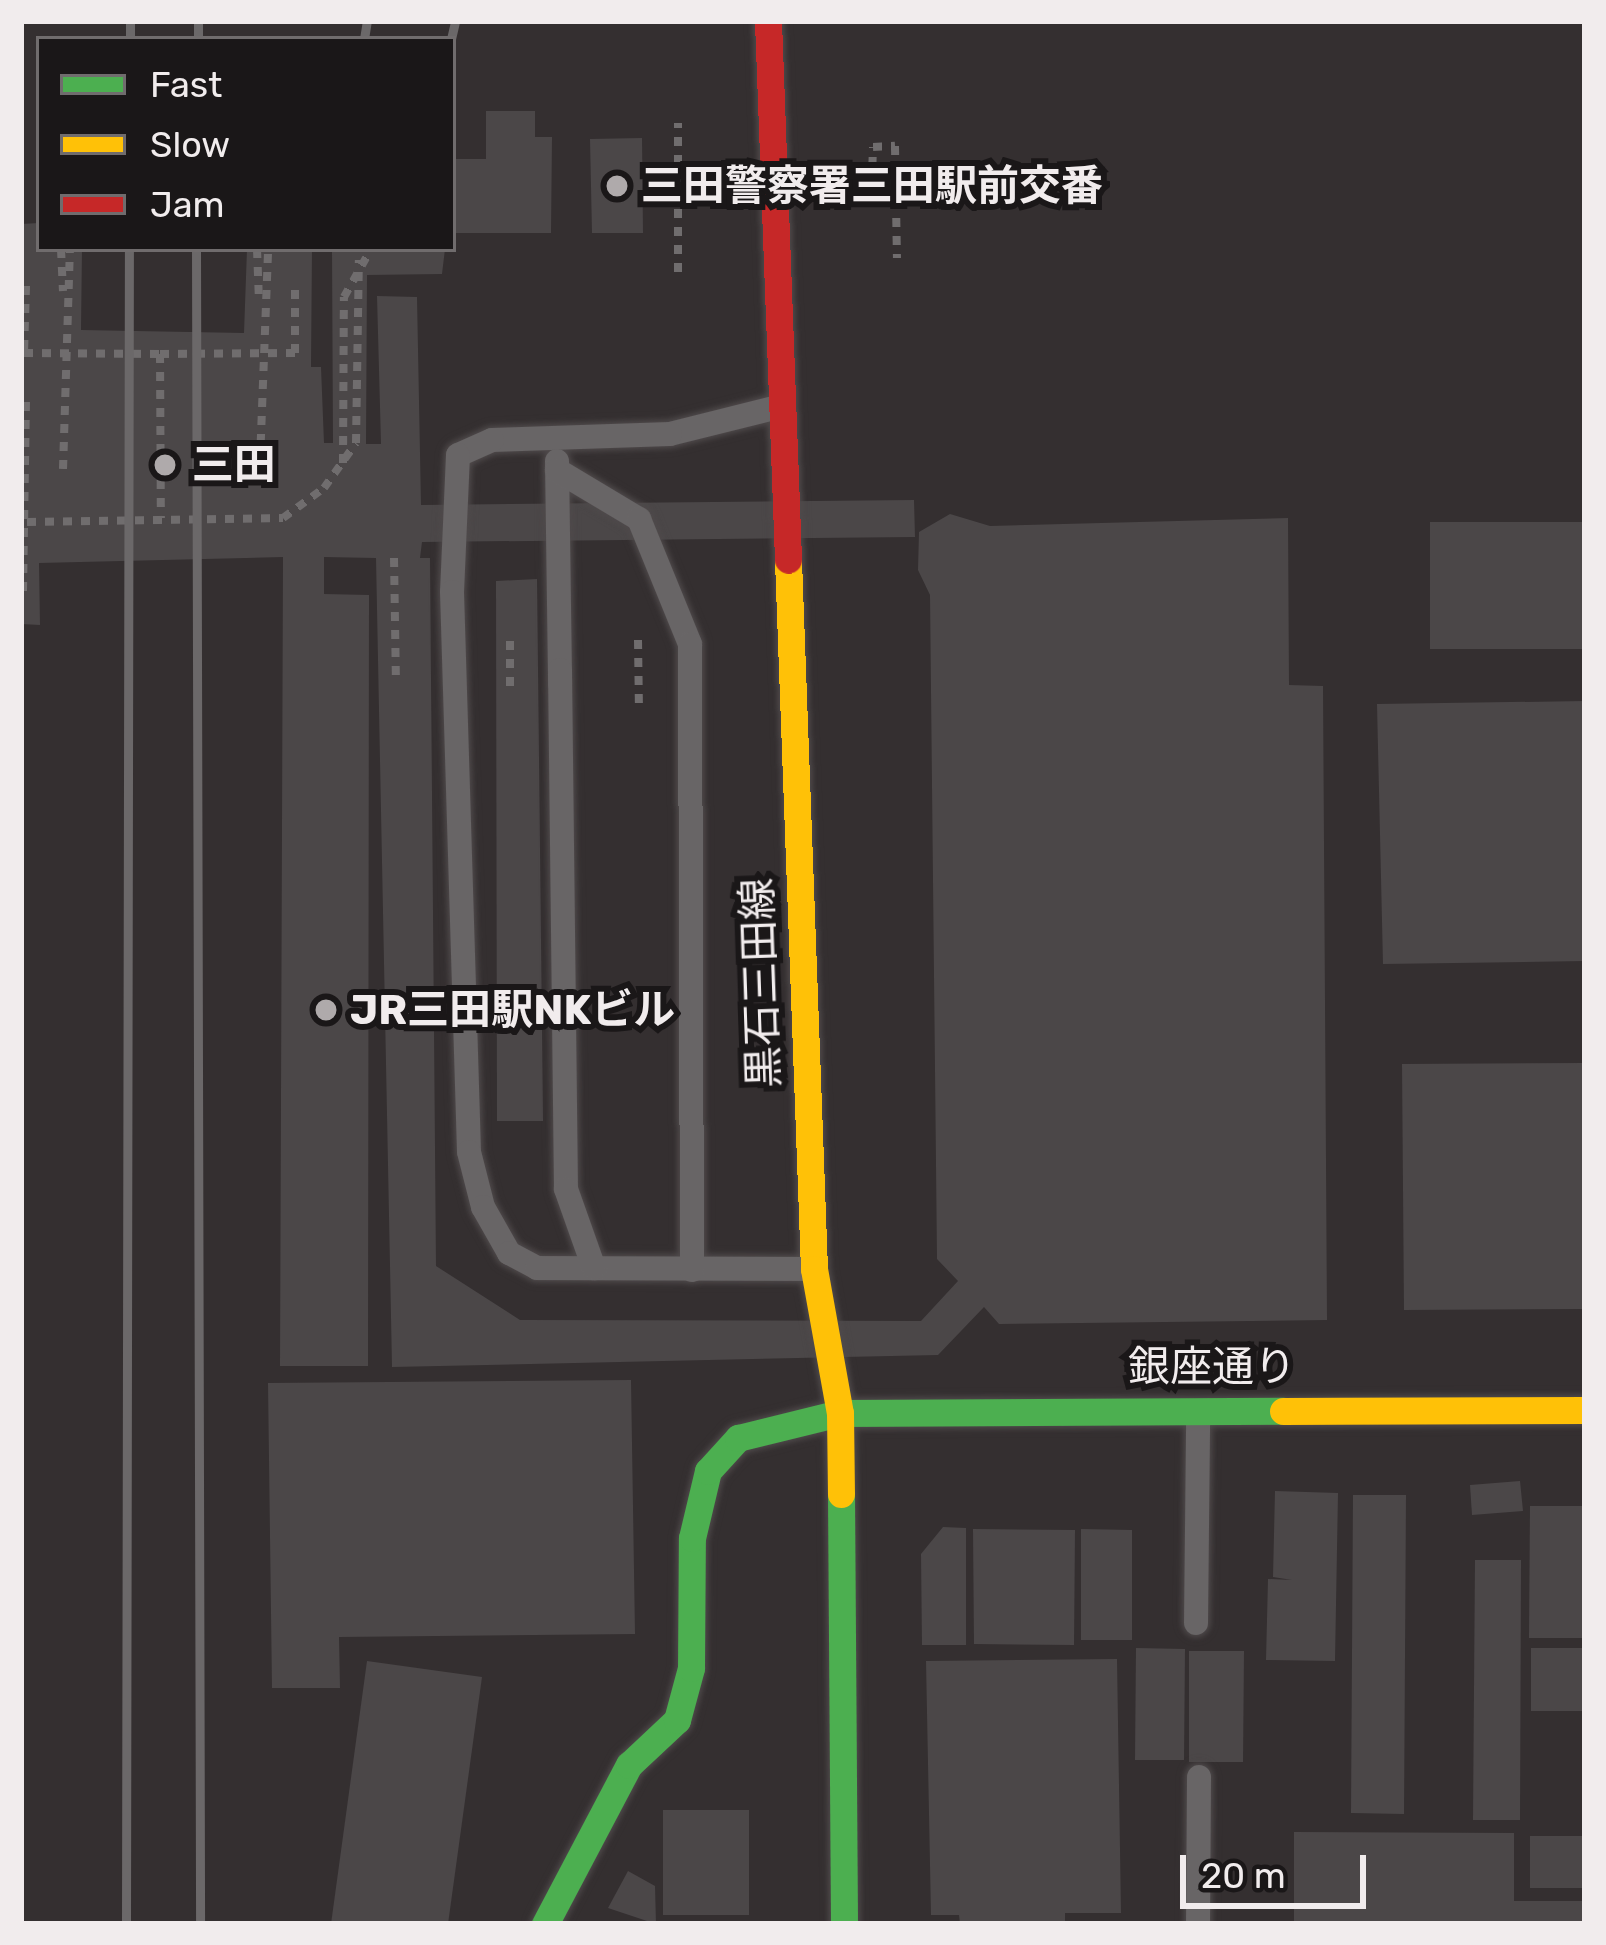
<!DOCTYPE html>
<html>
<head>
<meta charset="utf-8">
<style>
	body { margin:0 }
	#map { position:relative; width:1606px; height:1945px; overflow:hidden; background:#342f30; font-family:Rubik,"Noto Sans JP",sans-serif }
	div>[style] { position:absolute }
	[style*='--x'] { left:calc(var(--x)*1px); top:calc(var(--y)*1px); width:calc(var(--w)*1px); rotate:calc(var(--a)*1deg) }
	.building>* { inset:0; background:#4b4748 }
	.path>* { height:8px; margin-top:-4px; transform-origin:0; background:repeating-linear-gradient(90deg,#706d6e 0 9px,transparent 0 18px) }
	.roads { filter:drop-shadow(0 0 3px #4f4a4b) drop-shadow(0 0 3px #4f4a4b) }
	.lane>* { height:24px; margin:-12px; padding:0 12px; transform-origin:12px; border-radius:12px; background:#686566 }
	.fast>* { height:27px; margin:-13.5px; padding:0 13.5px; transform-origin:13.5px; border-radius:13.5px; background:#4caf50 }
	.slow>* { height:27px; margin:-13.5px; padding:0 13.5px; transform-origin:13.5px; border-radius:13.5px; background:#ffc107 }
	.jam>* { height:27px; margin:-13.5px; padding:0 13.5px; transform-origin:13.5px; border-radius:13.5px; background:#c62828 }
	.rail>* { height:9px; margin:-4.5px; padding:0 4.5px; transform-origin:4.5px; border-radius:4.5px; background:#6b6869 }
	.dots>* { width:33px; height:33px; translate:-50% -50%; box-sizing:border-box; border:6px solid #1a1718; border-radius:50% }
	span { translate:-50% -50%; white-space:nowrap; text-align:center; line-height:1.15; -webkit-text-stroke:12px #1a1718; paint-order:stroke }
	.poi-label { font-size:42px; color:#f1eced; font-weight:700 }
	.left { translate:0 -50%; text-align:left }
	.street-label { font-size:42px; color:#f1eced }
	.frame { position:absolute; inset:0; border:24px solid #f1eced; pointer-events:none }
	.legend { position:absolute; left:36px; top:36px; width:420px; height:216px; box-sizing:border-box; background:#1a1718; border:3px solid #706c6d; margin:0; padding:15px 21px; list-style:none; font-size:36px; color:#f1eced }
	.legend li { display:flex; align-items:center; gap:24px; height:60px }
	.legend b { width:60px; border:3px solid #706c6d }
	.scale { position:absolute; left:1180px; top:1855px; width:186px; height:54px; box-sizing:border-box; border:6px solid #f1eced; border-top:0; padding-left:15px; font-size:36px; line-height:42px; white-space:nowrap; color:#f1eced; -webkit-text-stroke:9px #1a1718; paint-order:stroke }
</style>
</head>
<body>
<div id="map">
	<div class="building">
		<div style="clip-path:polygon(486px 111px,535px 111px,535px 137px,552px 137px,551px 233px,453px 233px,453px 159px,486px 159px)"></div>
		<div style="clip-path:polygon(642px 138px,643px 233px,592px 233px,590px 139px)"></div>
		<div style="clip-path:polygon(39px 223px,39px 249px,82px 249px,81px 330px,244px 333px,247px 249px,312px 249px,311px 367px,321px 367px,324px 443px,333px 443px,332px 249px,445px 249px,442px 274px,367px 275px,366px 444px,381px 444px,377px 296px,417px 297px,421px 505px,914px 500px,915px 537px,422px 542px,420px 558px,430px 558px,436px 1266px,520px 1320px,921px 1321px,958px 1281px,937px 1259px,930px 595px,918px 570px,919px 532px,950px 514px,990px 526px,1288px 518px,1289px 685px,1323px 686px,1327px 1320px,999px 1324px,984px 1307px,938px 1355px,392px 1367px,376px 558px,324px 557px,324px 594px,369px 595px,368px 1366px,280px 1366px,283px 557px,39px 563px,40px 625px,21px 624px,21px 224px)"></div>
		<div style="clip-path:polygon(1430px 522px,1585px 522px,1585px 649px,1430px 649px)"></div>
		<div style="clip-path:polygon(537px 579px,543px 1121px,497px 1121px,496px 581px)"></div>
		<div style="clip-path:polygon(1585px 701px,1585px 961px,1383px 964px,1377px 704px)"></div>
		<div style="clip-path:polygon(1585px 1063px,1585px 1309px,1404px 1310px,1402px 1064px)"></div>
		<div style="clip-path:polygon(631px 1380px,635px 1634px,339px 1637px,340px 1688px,272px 1688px,268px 1383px)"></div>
		<div style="clip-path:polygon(1520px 1481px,1523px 1511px,1472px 1515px,1470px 1485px)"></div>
		<div style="clip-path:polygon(1275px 1491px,1338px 1493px,1335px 1661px,1266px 1660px,1268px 1579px,1292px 1580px,1273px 1577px)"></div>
		<div style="clip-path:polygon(1353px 1495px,1406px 1495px,1404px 1814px,1351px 1813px)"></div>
		<div style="clip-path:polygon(1530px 1506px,1583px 1506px,1582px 1638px,1529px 1638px)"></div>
		<div style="clip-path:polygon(943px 1527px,966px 1528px,966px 1645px,922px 1645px,921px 1554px)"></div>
		<div style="clip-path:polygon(973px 1529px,1075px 1530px,1074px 1645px,974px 1644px)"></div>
		<div style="clip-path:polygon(1081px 1529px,1132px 1530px,1132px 1640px,1081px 1640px)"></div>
		<div style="clip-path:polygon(1475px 1560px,1521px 1560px,1520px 1820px,1473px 1820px)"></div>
		<div style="clip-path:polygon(1136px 1648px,1185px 1649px,1184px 1760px,1135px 1760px)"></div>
		<div style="clip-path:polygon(1531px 1648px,1585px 1648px,1585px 1711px,1531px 1711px)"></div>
		<div style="clip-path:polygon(1189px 1651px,1244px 1651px,1243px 1762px,1189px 1762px)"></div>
		<div style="clip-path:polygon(1117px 1659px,1121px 1913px,1065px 1913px,1065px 1924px,960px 1924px,959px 1915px,931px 1915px,926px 1661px)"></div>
		<div style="clip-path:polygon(367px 1661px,482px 1677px,448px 1924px,331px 1924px)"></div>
		<div style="clip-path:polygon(663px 1810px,749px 1810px,749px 1915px,663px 1915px)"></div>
		<div style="clip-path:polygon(1294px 1832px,1514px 1833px,1514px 1901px,1585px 1901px,1585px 1924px,1294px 1924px)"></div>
		<div style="clip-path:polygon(1530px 1836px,1585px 1836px,1585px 1888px,1530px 1888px)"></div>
		<div style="clip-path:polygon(628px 1871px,655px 1886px,656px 1924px,608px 1908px)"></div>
	</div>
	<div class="path">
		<div style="--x:871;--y:202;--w:55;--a:-87.9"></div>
		<div style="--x:873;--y:147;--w:22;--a:-3"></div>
		<div style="--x:895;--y:146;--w:112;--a:89"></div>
		<div style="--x:61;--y:249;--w:42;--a:87.3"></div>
		<div style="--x:257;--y:249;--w:51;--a:87.8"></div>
		<div style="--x:678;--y:272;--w:149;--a:-90"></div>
		<div style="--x:26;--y:286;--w:67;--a:91.7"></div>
		<div style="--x:24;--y:353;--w:136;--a:0.4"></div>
		<div style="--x:160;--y:354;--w:135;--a:-0.4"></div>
		<div style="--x:295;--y:353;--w:68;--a:-90"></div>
		<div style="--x:160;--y:354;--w:164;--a:89.7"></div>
		<div style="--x:260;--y:461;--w:212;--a:-87.8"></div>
		<div style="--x:343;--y:463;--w:166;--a:-89.7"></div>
		<div style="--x:344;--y:297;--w:55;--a:-60.6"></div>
		<div style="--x:63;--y:469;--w:220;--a:-88.2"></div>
		<div style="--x:27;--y:522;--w:256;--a:-0.9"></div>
		<div style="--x:283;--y:518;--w:51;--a:-36.2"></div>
		<div style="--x:324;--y:488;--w:55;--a:-54.6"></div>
		<div style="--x:356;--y:443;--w:183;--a:-89.1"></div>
		<div style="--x:394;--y:558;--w:126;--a:89.1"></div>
		<div style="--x:23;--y:591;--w:194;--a:-89.1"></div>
		<div style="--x:638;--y:640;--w:69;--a:89.2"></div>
		<div style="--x:510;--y:641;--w:50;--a:90"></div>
	</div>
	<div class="roads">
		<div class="lane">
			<div style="--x:778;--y:407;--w:111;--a:166"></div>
			<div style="--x:670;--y:434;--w:178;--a:178.1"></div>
			<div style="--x:492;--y:440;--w:37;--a:156"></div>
			<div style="--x:458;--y:455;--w:137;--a:92.5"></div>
			<div style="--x:452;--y:592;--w:560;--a:88.26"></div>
			<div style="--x:469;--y:1152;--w:57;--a:75.7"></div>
			<div style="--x:483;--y:1207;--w:53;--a:60.5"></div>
			<div style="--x:509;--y:1253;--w:32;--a:28"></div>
			<div style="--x:537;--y:1268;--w:275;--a:0.2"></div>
			<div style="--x:557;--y:461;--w:223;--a:89.2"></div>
			<div style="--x:557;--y:470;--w:96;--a:30.9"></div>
			<div style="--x:639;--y:519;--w:135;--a:67.8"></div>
			<div style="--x:690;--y:644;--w:626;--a:89.82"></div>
			<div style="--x:560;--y:670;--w:519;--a:89.34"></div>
			<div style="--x:566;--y:1189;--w:84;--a:70.5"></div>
			<div style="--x:1196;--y:1623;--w:207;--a:-89.4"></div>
			<div style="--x:1198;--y:1924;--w:147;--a:-89.6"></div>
		</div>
		<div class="fast">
			<div style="--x:841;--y:1494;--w:430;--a:89.6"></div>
			<div style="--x:545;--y:1924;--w:180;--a:-62.2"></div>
			<div style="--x:629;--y:1765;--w:66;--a:-43.2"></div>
			<div style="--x:677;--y:1720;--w:54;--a:-74.9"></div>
			<div style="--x:691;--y:1668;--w:130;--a:-89.6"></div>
			<div style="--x:692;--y:1538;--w:69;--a:-76.6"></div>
			<div style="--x:708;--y:1471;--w:45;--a:-47.7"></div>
			<div style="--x:738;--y:1438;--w:105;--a:-13.8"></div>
			<div style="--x:840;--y:1413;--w:443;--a:-0.3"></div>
		</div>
		<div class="slow">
			<div style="--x:788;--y:560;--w:709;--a:87.9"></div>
			<div style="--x:814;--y:1269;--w:146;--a:79.8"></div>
			<div style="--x:840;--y:1413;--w:81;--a:89.3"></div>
			<div style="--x:1283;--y:1411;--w:302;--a:-0.2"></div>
		</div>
		<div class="jam">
			<div style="--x:768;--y:21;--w:539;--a:87.87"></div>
		</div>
	</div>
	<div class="rail">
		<div style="--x:130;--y:39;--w:18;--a:-90"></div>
		<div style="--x:198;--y:39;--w:18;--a:-90"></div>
		<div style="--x:364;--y:39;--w:18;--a:-81"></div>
		<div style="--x:451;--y:39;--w:18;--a:-77"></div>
		<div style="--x:196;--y:249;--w:1675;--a:89.86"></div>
		<div style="--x:126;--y:1924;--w:1675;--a:-89.9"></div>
	</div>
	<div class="dots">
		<div style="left:617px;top:186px;background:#afaaab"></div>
		<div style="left:165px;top:465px;background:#afaaab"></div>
		<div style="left:326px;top:1010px;background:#afaaab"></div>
	</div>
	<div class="poi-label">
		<span class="left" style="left:641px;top:186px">三田警察署三田駅前交番</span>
		<span class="left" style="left:192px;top:465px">三田</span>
		<span class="left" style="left:350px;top:1010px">JR三田駅NKビル</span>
	</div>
	<div class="street-label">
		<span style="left:761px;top:983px;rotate:-92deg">黒石三田線</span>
		<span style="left:1212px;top:1367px">銀座通り</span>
	</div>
	<div class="frame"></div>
	<ul class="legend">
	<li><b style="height:15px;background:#4caf50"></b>Fast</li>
	<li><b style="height:15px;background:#ffc107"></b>Slow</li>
	<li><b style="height:15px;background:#c62828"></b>Jam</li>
	</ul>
	<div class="scale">20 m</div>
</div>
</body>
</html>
